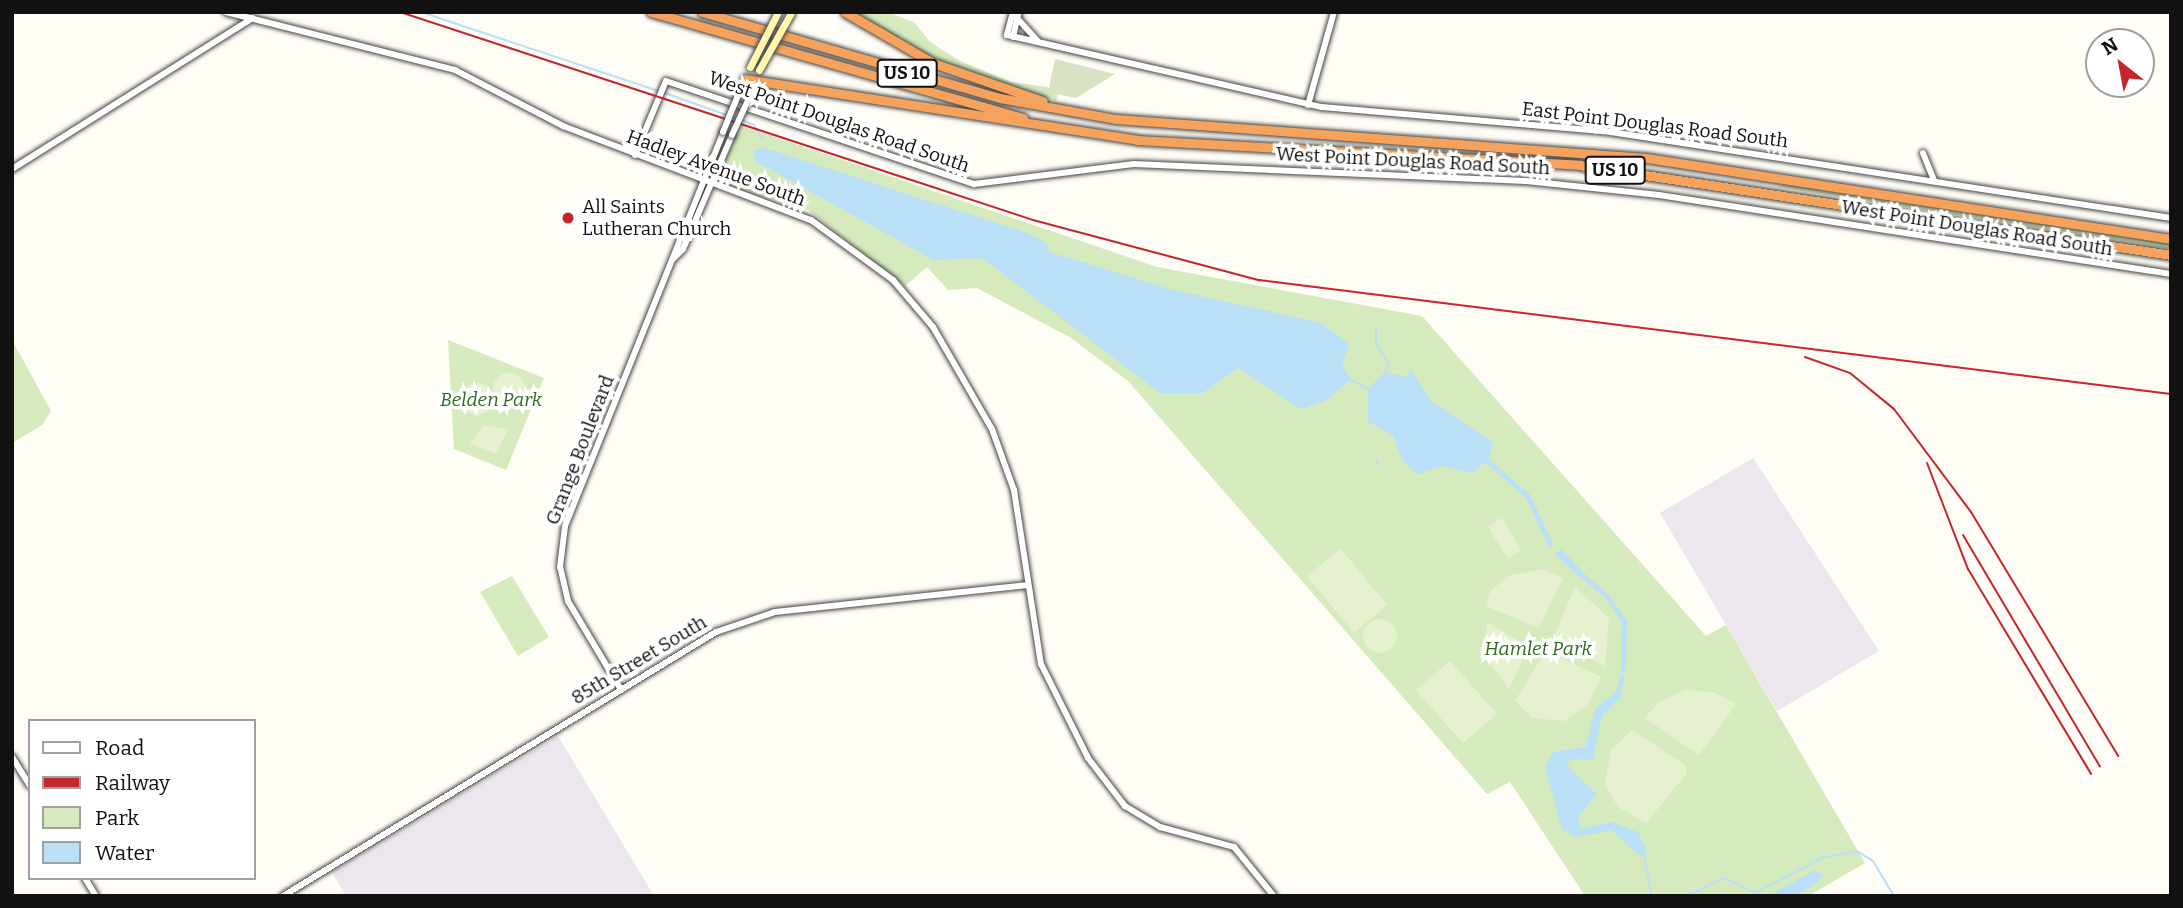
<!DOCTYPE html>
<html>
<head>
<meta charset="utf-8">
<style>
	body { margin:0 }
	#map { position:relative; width:2183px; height:908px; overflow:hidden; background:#fffdf5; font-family:Bitter,serif }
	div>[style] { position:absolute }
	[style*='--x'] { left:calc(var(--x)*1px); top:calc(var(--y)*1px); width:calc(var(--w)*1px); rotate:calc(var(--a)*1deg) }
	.industrial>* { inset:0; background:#eee6ef }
	.green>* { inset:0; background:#d5ebbd }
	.cemetery>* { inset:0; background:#d9e3c4 }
	.pitch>* { inset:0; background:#e6f2cf }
	.round { border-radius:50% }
	.water>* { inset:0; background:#b9e0f7 }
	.stream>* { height:2px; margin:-1px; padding:0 1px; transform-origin:1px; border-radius:1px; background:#b9e0f7 }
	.canal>* { height:4.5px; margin:-2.25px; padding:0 2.25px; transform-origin:2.25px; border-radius:2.25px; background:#b9e0f7 }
	.roads { filter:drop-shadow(0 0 2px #444) drop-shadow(0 0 2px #444) }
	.tertiary>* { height:6px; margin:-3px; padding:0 3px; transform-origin:3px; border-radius:3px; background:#fff }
	.motorway>* { height:9px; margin:-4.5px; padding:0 4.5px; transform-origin:4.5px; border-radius:4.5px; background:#f5a25d }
	.rail>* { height:2px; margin:-1px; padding:0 1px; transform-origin:1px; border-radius:1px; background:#c4262e }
	.bridges { filter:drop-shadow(0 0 2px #444) drop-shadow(0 0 2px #444) }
	.tertiary-bridge>* { height:6px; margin:-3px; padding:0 3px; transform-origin:3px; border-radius:3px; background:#fff }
	.secondary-bridge>* { height:7px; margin:-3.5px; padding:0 3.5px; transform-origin:3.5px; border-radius:3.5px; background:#fff6b0 }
	.dots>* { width:19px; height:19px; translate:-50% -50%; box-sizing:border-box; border:4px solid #fff; border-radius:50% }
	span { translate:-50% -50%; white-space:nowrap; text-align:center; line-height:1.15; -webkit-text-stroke:7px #fff; paint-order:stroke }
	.shield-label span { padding:2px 5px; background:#fff; border:2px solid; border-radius:5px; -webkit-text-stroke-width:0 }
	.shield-label { font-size:18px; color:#111; font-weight:700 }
	.street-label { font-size:19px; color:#111 }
	.poi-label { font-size:19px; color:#111 }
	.left { translate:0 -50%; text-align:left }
	.park-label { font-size:19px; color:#2f6b1f; font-style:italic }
	.frame { position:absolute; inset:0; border:14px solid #111; pointer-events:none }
	.legend { position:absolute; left:28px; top:719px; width:228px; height:161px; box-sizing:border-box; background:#fff; border:2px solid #a0a0a0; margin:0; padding:9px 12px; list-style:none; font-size:21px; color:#111 }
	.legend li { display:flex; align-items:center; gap:14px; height:35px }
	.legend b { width:35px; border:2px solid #a0a0a0 }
	.north { position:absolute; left:2085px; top:28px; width:70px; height:70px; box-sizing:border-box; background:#fff; border:2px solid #a0a0a0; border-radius:50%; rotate:329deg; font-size:19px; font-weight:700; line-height:28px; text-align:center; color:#111 }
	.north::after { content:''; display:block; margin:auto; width:24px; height:32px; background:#c4262e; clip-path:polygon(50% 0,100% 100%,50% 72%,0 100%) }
</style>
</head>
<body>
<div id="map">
	<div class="industrial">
		<div style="clip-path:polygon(1753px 458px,1879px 651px,1777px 711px,1660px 513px)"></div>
		<div style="clip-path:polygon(558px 736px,654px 896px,346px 896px,332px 872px)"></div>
	</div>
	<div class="green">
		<div style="clip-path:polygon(851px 12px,887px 12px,914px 22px,930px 42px,960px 61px,1011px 82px,1047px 87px,1058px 93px,1056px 101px,947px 66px)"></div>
		<div style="clip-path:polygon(740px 125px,1157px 267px,1422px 316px,1706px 636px,1726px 625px,1865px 863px,1808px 896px,1585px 896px,1510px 782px,1487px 794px,1128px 381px,1071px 338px,977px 288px,948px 290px,927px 267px,905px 286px,808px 210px,716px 183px)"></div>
		<div style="clip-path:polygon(1787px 182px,2171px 241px,2171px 249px,1778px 187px)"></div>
		<div style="clip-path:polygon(12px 340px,51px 411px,42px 425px,12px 443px)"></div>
		<div style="clip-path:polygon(448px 340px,544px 378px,506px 470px,454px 449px)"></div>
		<div style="clip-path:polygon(512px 576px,549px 637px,518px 656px,480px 592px)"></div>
	</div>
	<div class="cemetery">
		<div style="clip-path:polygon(1055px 59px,1115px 74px,1076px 98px,1048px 92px)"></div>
	</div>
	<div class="pitch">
		<div class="round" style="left:493px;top:373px;width:32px;height:32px"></div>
		<div class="round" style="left:461px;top:383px;width:32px;height:32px"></div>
		<div style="clip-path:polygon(484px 425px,508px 429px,496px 454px,470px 444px)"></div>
		<div style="clip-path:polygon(1502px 518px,1521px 550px,1508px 559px,1488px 527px)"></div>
		<div style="clip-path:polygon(1341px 549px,1387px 605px,1354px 633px,1307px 576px)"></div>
		<div style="clip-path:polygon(1543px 569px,1563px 578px,1539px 628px,1486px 606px,1490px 592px,1508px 576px)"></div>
		<div style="clip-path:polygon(1575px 587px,1609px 618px,1605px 666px,1553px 639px)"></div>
		<div class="round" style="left:1363px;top:619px;width:34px;height:34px"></div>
		<div style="clip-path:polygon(1487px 622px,1529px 647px,1509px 689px,1485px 657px)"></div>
		<div style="clip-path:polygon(1546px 651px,1601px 677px,1587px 705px,1564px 721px,1532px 718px,1515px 701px)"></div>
		<div style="clip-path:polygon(1450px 661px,1497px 714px,1463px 743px,1416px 690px)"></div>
		<div style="clip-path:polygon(1685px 690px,1714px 692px,1736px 704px,1699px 755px,1645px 718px,1659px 702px)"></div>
		<div style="clip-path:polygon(1632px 730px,1686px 766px,1687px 773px,1646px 823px,1618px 807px,1605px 784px,1611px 750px)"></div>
	</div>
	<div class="water">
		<div style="clip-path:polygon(762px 147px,1027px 233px,1047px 243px,1049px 252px,1173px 290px,1321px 323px,1349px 344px,1342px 365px,1351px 379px,1327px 400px,1301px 409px,1238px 368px,1203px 393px,1160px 393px,982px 258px,934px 260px,755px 161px,753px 151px)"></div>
		<div style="clip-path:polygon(1411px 369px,1431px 401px,1493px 442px,1488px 460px,1472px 473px,1442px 466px,1417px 474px,1402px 460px,1393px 435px,1368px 422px,1368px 389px,1385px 372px,1407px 377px)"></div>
		<div style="clip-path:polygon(1617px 691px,1622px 697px,1602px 715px,1593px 760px,1572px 759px,1566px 765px,1597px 794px,1578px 816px,1581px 829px,1611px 822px,1638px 832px,1647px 851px,1641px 857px,1611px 830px,1576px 837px,1562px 829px,1545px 768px,1553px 752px,1586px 747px,1595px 709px)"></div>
		<div style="clip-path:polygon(1814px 871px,1823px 874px,1818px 882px,1795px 896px,1768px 896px)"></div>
	</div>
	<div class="stream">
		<div style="--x:421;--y:12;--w:251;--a:18.4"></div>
		<div style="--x:665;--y:93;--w:74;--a:19.7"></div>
		<div style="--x:741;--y:120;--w:14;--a:21"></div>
		<div style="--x:754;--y:125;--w:16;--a:60"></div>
		<div style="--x:1376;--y:328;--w:15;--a:90"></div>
		<div style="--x:1376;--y:343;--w:26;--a:59"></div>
		<div style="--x:1389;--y:365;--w:8;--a:120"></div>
		<div style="--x:1351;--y:380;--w:19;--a:28"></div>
		<div style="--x:1377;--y:460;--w:6;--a:81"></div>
		<div style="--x:1643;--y:852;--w:45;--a:78.4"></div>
		<div style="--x:1685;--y:896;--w:44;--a:-24.2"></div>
		<div style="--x:1725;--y:878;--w:34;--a:27"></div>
		<div style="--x:1755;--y:893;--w:76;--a:-27.6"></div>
		<div style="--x:1822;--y:858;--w:36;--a:-11"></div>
		<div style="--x:1857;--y:851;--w:19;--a:32"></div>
		<div style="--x:1873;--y:861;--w:41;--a:59"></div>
	</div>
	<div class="canal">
		<div style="--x:1488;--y:461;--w:53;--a:41.2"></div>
		<div style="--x:1528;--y:496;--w:52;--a:64.9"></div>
		<div style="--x:1561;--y:552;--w:34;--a:47"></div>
		<div style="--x:1558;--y:554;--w:65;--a:40.6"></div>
		<div style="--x:1607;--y:596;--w:32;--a:55"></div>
		<div style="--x:1625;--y:622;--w:48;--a:92.4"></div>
		<div style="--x:1617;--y:697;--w:19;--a:-78"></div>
	</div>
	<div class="roads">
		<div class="tertiary">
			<div style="--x:226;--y:12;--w:236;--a:14.2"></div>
			<div style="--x:455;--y:70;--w:122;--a:27.4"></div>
			<div style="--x:563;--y:126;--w:265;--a:20.8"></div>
			<div style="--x:811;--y:220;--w:102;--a:36.2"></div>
			<div style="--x:893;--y:280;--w:62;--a:49.6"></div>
			<div style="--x:933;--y:327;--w:118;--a:60"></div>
			<div style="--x:992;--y:429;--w:65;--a:70.2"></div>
			<div style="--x:1014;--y:490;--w:176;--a:81.2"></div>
			<div style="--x:1041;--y:664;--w:105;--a:63.4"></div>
			<div style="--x:1088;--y:758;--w:61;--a:52.4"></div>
			<div style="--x:1125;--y:806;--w:41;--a:31"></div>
			<div style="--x:1160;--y:827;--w:77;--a:15.1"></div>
			<div style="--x:1234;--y:847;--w:63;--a:50.8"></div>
			<div style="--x:1013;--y:12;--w:24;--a:105"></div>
			<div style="--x:1007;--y:35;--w:323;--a:12.9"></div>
			<div style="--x:1322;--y:107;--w:283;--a:4.9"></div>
			<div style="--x:1604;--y:131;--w:574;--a:8.72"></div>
			<div style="--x:1017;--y:18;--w:30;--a:48"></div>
			<div style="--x:1013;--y:37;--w:26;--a:-77"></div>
			<div style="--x:666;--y:81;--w:325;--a:18.5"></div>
			<div style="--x:974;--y:184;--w:161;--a:-7.1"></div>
			<div style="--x:1134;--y:164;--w:392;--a:2.5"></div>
			<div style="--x:1526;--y:181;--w:134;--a:6"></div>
			<div style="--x:1659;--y:195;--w:518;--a:8.77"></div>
			<div style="--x:750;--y:96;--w:14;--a:-69"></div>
			<div style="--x:1308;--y:105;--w:97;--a:-74.4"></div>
			<div style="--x:1923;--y:153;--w:29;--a:68"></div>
			<div style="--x:635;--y:155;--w:80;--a:-67.3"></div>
			<div style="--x:12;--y:169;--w:284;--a:-32.1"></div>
			<div style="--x:673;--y:259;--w:14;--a:-45"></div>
			<div style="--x:683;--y:249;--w:124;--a:-66.7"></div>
			<div style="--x:620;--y:688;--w:101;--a:-120.9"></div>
			<div style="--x:568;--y:601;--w:35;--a:-103"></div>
			<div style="--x:560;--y:567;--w:41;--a:-83"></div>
			<div style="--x:565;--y:526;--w:424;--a:-68.1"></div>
			<div style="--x:12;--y:757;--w:34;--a:58"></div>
			<div style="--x:85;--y:878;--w:21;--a:59"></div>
			<div style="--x:283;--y:896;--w:507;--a:-31.37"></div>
			<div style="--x:716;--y:632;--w:62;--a:-18.7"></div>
			<div style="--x:775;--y:612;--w:252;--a:-6.1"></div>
		</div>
		<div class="motorway">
			<div style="--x:651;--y:12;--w:387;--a:15.9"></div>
			<div style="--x:702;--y:12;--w:310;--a:16.1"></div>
			<div style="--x:1000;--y:98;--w:118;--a:10.3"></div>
			<div style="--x:1116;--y:119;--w:532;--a:4.2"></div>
			<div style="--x:1647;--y:158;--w:530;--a:8.79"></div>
			<div style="--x:845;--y:12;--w:102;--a:30.1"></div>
			<div style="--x:933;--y:63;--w:116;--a:19.1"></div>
			<div style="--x:745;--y:79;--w:397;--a:8.8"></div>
			<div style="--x:1137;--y:140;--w:443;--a:3.2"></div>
			<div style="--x:1579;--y:165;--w:599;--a:8.64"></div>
		</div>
	</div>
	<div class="rail">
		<div style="--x:400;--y:12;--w:666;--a:18.19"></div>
		<div style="--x:1033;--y:220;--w:234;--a:14.9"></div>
		<div style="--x:1259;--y:280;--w:919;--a:7.13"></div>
		<div style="--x:1805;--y:357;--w:48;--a:19.6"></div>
		<div style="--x:1850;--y:373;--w:57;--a:39.3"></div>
		<div style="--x:1894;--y:409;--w:129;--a:53.2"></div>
		<div style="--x:1971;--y:512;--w:285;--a:58.9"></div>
		<div style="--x:1927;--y:463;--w:114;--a:68.9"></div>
		<div style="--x:1968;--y:569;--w:239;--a:59"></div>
		<div style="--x:1963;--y:535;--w:269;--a:59.4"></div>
	</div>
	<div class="bridges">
		<div class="tertiary-bridge">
			<div style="--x:723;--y:132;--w:42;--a:-67.7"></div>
			<div style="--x:732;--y:135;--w:43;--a:-65.2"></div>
		</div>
		<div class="secondary-bridge">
			<div style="--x:750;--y:67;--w:62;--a:-63"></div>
			<div style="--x:759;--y:70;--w:65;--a:-60.7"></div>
		</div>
	</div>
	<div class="dots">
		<div style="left:568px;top:218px;background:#c4262e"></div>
	</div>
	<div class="shield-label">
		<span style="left:907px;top:73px">US 10</span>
		<span style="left:1615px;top:170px">US 10</span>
	</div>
	<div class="street-label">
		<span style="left:839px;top:122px;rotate:19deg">West Point Douglas Road South</span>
		<span style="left:1655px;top:125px;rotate:7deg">East Point Douglas Road South</span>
		<span style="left:1413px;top:161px;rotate:3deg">West Point Douglas Road South</span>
		<span style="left:716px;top:168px;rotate:20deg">Hadley Avenue South</span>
		<span style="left:1977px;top:228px;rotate:9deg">West Point Douglas Road South</span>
		<span style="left:580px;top:450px;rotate:-69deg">Grange Boulevard</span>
		<span style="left:639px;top:660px;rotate:-31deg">85th Street South</span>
	</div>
	<div class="poi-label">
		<span class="left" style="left:582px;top:218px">All Saints<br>Lutheran Church</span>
	</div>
	<div class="park-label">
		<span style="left:491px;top:400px">Belden Park</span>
		<span style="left:1538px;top:649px">Hamlet Park</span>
	</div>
	<div class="frame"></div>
	<ul class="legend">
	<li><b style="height:9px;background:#fff"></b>Road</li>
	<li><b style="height:9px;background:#c4262e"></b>Railway</li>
	<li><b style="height:19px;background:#d5ebbd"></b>Park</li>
	<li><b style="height:19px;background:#b9e0f7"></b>Water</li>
	</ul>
	<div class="north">N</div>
</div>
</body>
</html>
